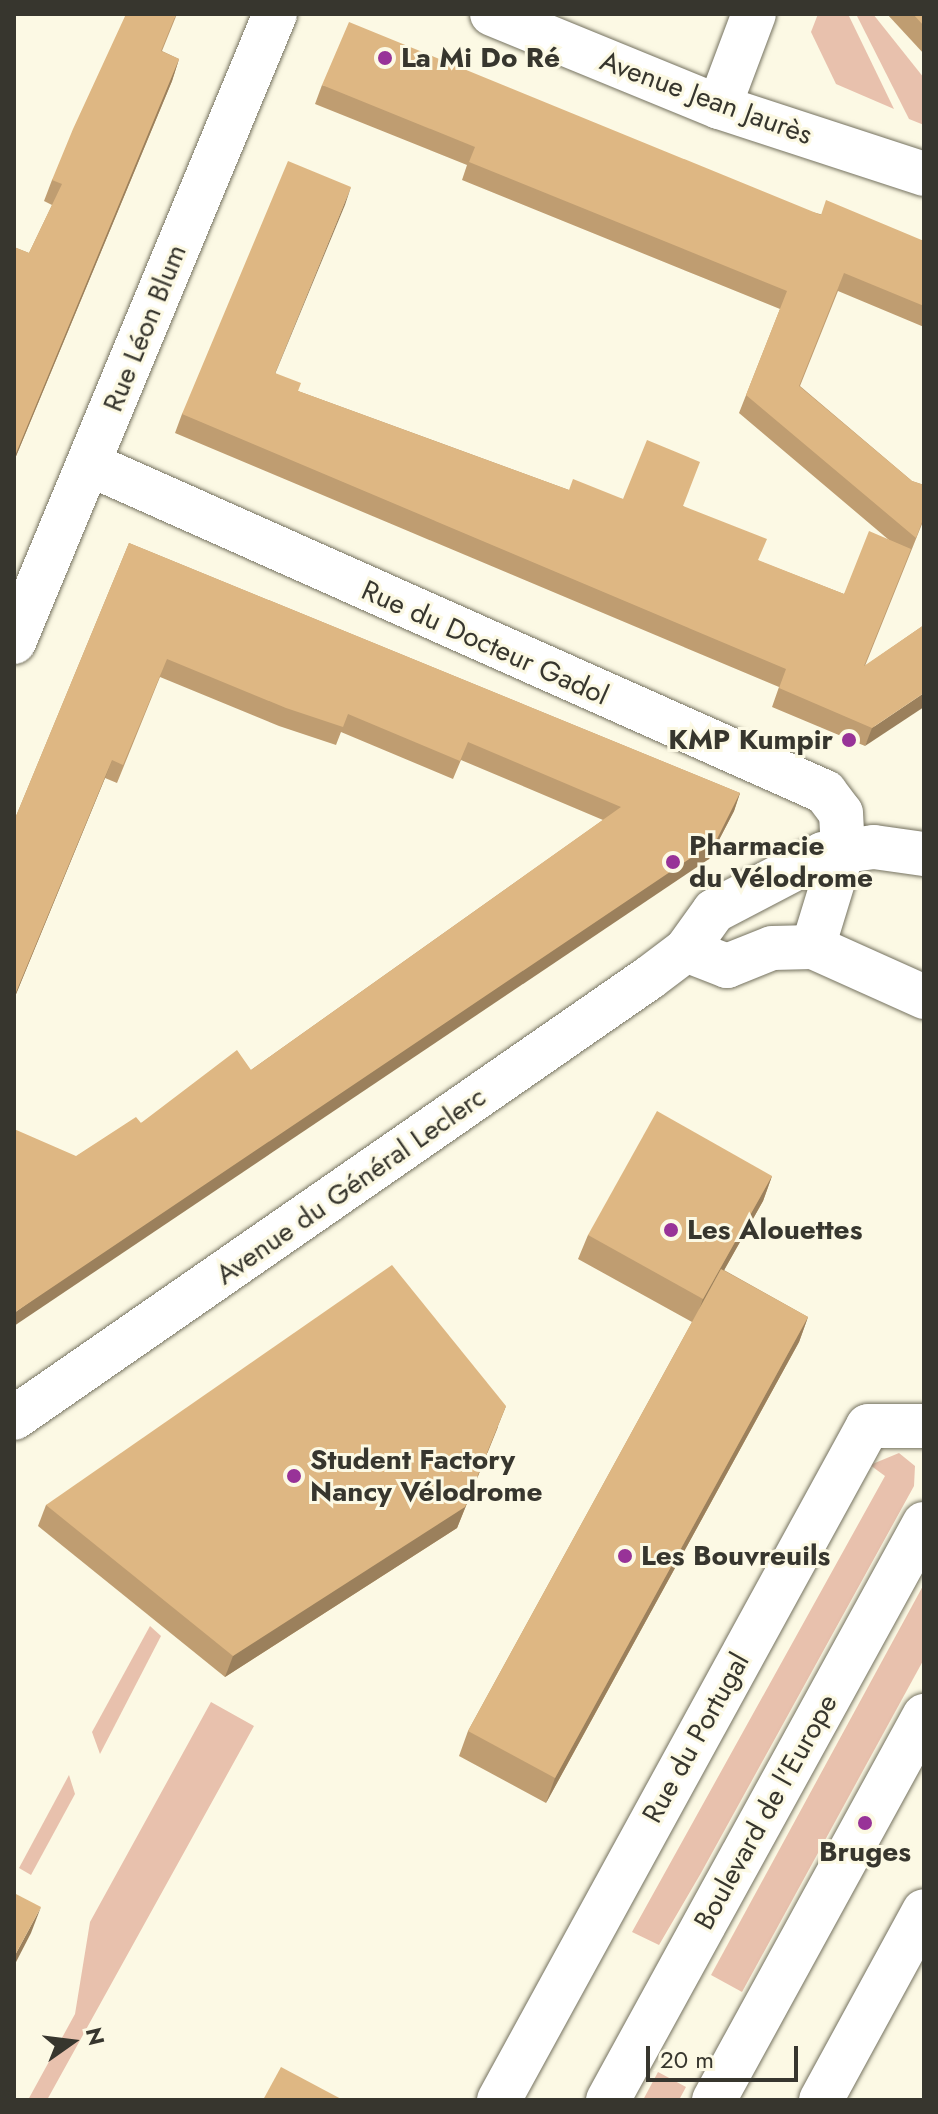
<!DOCTYPE html>
<html>
<head>
<meta charset="utf-8">
<style>
	body { margin:0 }
	#map { position:relative; width:938px; height:2114px; overflow:hidden; background:#fcf9e4; font-family:Jost,sans-serif }
	div>[style] { position:absolute }
	[style*='--x'] { left:calc(var(--x)*1px); top:calc(var(--y)*1px); width:calc(var(--w)*1px); rotate:calc(var(--a)*1deg) }
	.green>* { inset:0; background:#e8c1ad }
	.roads { filter:drop-shadow(0 0 2px #757260) drop-shadow(0 0 2px #757260) }
	.street>* { height:44px; margin:-22px; padding:0 22px; transform-origin:22px; border-radius:22px; background:#fff }
	.secondary>* { height:44px; margin:-22px; padding:0 22px; transform-origin:22px; border-radius:22px; background:#fff }
	.wall>* { inset:0; background:#bf9d71 }
	.shaded-wall>* { inset:0; background:#9b805c }
	.building>* { inset:0; background:#deb783 }
	.dots>* { width:22px; height:22px; translate:-50% -50%; box-sizing:border-box; border:4px solid #fcf9e4; border-radius:50% }
	span { translate:-50% -50%; white-space:nowrap; text-align:center; line-height:1.15; -webkit-text-stroke:6px #fcf9e4; paint-order:stroke }
	.poi-label { font-size:28px; color:#37362e; font-weight:700 }
	.left { translate:0 -50%; text-align:left }
	.right { translate:-100% -50%; text-align:right }
	.street-label { font-size:28px; color:#37362e }
	.frame { position:absolute; inset:0; border:16px solid #37362e; pointer-events:none }
	.north { position:absolute; left:32px; top:2002px; width:80px; height:80px; -webkit-text-stroke:6px #fcf9e4; paint-order:stroke; rotate:76deg; font-size:22px; font-weight:700; line-height:32px; text-align:center; color:#37362e }
	.north::after { content:''; display:block; margin:auto; width:28px; height:36px; background:#37362e; clip-path:polygon(50% 0,100% 100%,50% 72%,0 100%) }
	.scale { position:absolute; left:646px; top:2046px; width:152px; height:36px; box-sizing:border-box; border:4px solid #37362e; border-top:0; padding-left:10px; font-size:24px; line-height:28px; white-space:nowrap; color:#37362e; -webkit-text-stroke:6px #fcf9e4; paint-order:stroke }
</style>
</head>
<body>
<div id="map">
	<div class="green">
		<div style="clip-path:polygon(818px 14px,848px 14px,894px 109px,836px 84px,811px 32px)"></div>
		<div style="clip-path:polygon(856px 14px,873px 14px,924px 78px,924px 125px,909px 119px)"></div>
		<div style="clip-path:polygon(899px 1453px,915px 1466px,914px 1486px,701px 1873px,659px 1945px,632px 1932px,885px 1476px,870px 1465px)"></div>
		<div style="clip-path:polygon(924px 1584px,924px 1659px,742px 1992px,711px 1975px)"></div>
		<div style="clip-path:polygon(150px 1626px,161px 1636px,100px 1754px,92px 1732px)"></div>
		<div style="clip-path:polygon(211px 1702px,254px 1726px,47px 2100px,28px 2100px,75px 2014px,90px 1922px)"></div>
		<div style="clip-path:polygon(69px 1775px,75px 1794px,31px 1875px,19px 1868px)"></div>
		<div style="clip-path:polygon(658px 2072px,686px 2087px,679px 2100px,643px 2100px)"></div>
	</div>
	<div class="roads">
		<div class="street">
			<div style="--x:719;--y:107;--w:99;--a:-69.4"></div>
			<div style="--x:89;--y:464;--w:806;--a:24.02"></div>
			<div style="--x:825;--y:792;--w:26;--a:53"></div>
			<div style="--x:841;--y:813;--w:36;--a:87"></div>
			<div style="--x:14;--y:642;--w:680;--a:-67.43"></div>
			<div style="--x:499;--y:2100;--w:768;--a:-61.3"></div>
			<div style="--x:868;--y:1426;--w:56;--a:0"></div>
			<div style="--x:821;--y:2100;--w:215;--a:-61.4"></div>
		</div>
		<div class="secondary">
			<div style="--x:492;--y:14;--w:245;--a:22.3"></div>
			<div style="--x:719;--y:107;--w:216;--a:18.1"></div>
			<div style="--x:813;--y:947;--w:102;--a:-73"></div>
			<div style="--x:686;--y:950;--w:44;--a:21.3"></div>
			<div style="--x:727;--y:966;--w:48;--a:-21.8"></div>
			<div style="--x:772;--y:948;--w:41;--a:-1.4"></div>
			<div style="--x:813;--y:947;--w:122;--a:24.2"></div>
			<div style="--x:14;--y:1418;--w:773;--a:-34.72"></div>
			<div style="--x:649;--y:978;--w:46;--a:-37.1"></div>
			<div style="--x:686;--y:950;--w:48;--a:-54.3"></div>
			<div style="--x:714;--y:911;--w:123;--a:-27.6"></div>
			<div style="--x:823;--y:854;--w:51;--a:-7.8"></div>
			<div style="--x:874;--y:847;--w:50;--a:8"></div>
			<div style="--x:608;--y:2100;--w:657;--a:-61.25"></div>
			<div style="--x:714;--y:2100;--w:438;--a:-61.3"></div>
		</div>
	</div>
	<div class="wall">
		<div style="clip-path:polygon(177px 14px,162px 51px,179px 59px,172px 81px,14px 461px,14px 247px,29px 253px,52px 205px,44px 201px,52px 180px)"></div>
		<div style="clip-path:polygon(887px 14px,924px 14px,924px 54px)"></div>
		<div style="clip-path:polygon(322px 85px,924px 241px,924px 327px,838px 291px,800px 386px,912px 481px,924px 485px,924px 519px,865px 666px,924px 625px,865px 746px,772px 707px,779px 687px,175px 433px,182px 414px,351px 187px,275px 373px,298px 391px,569px 490px,623px 499px,683px 506px,759px 561px,844px 594px,889px 540px,739px 413px,780px 309px,462px 180px,467px 165px,315px 104px)"></div>
		<div style="clip-path:polygon(129px 543px,740px 793px,734px 811px,709px 859px,76px 1156px,141px 1123px,251px 1070px,603px 820px,461px 760px,453px 779px,341px 732px,336px 745px,279px 726px,160px 677px,117px 783px,105px 778px,14px 999px,14px 821px)"></div>
		<div style="clip-path:polygon(772px 1176px,763px 1201px,724px 1270px,808px 1317px,799px 1342px,546px 1803px,459px 1756px,468px 1731px,692px 1322px,578px 1259px,588px 1235px)"></div>
		<div style="clip-path:polygon(498px 1427px,457px 1528px,225px 1677px,38px 1526px,46px 1505px)"></div>
	</div>
	<div class="shaded-wall">
		<div style="clip-path:polygon(179px 59px,172px 81px,14px 461px,14px 458px)"></div>
		<div style="clip-path:polygon(351px 187px,345px 205px,268px 391px,275px 373px)"></div>
		<div style="clip-path:polygon(924px 693px,924px 707px,865px 746px,872px 728px)"></div>
		<div style="clip-path:polygon(112px 760px,105px 778px,14px 999px,14px 997px)"></div>
		<div style="clip-path:polygon(740px 793px,734px 811px,709px 859px,14px 1326px,14px 1313px)"></div>
		<div style="clip-path:polygon(772px 1176px,763px 1201px,694px 1324px,703px 1299px)"></div>
		<div style="clip-path:polygon(808px 1317px,799px 1342px,546px 1803px,555px 1778px)"></div>
		<div style="clip-path:polygon(506px 1406px,457px 1528px,225px 1677px,233px 1656px)"></div>
		<div style="clip-path:polygon(41px 1907px,31px 1933px,14px 1966px,14px 1957px)"></div>
	</div>
	<div class="building">
		<div style="clip-path:polygon(126px 14px,176px 14px,161px 51px,179px 59px,14px 458px,14px 247px,29px 253px,62px 184px,52px 180px,73px 129px)"></div>
		<div style="clip-path:polygon(913px 14px,924px 14px,924px 26px)"></div>
		<div style="clip-path:polygon(349px 22px,821px 215px,826px 200px,924px 241px,924px 306px,844px 273px,799px 386px,912px 481px,924px 485px,924px 517px,916px 538px,746px 395px,787px 291px,469px 162px,475px 147px,322px 85px)"></div>
		<div style="clip-path:polygon(288px 161px,351px 187px,275px 373px,301px 383px,298px 391px,569px 490px,573px 479px,623px 499px,647px 440px,700px 462px,683px 506px,767px 539px,758px 560px,844px 594px,869px 531px,911px 549px,864px 666px,924px 625px,924px 693px,872px 728px,779px 688px,786px 669px,182px 414px)"></div>
		<div style="clip-path:polygon(129px 543px,740px 793px,716px 841px,14px 1313px,14px 1129px,76px 1156px,136px 1117px,141px 1123px,237px 1050px,251px 1070px,621px 807px,468px 742px,460px 761px,348px 714px,343px 727px,286px 708px,167px 659px,123px 765px,112px 760px,14px 997px,14px 821px)"></div>
		<div style="clip-path:polygon(657px 1111px,772px 1176px,703px 1299px,588px 1235px)"></div>
		<div style="clip-path:polygon(392px 1265px,506px 1406px,465px 1507px,233px 1656px,46px 1505px)"></div>
		<div style="clip-path:polygon(721px 1269px,808px 1317px,555px 1778px,468px 1731px)"></div>
		<div style="clip-path:polygon(14px 1893px,41px 1907px,14px 1957px)"></div>
		<div style="clip-path:polygon(281px 2067px,343px 2100px,263px 2100px)"></div>
	</div>
	<div class="dots">
		<div style="left:385px;top:58px;background:#983398"></div>
		<div style="left:849px;top:740px;background:#983398"></div>
		<div style="left:673px;top:862px;background:#983398"></div>
		<div style="left:671px;top:1230px;background:#983398"></div>
		<div style="left:294px;top:1476px;background:#983398"></div>
		<div style="left:625px;top:1556px;background:#983398"></div>
		<div style="left:865px;top:1823px;background:#983398"></div>
	</div>
	<div class="poi-label">
		<span class="left" style="left:401px;top:58px">La Mi Do Ré</span>
		<span class="right" style="left:833px;top:740px">KMP Kumpir</span>
		<span class="left" style="left:689px;top:862px">Pharmacie<br>du Vélodrome</span>
		<span class="left" style="left:687px;top:1230px">Les Alouettes</span>
		<span class="left" style="left:310px;top:1476px">Student Factory<br>Nancy Vélodrome</span>
		<span class="left" style="left:641px;top:1556px">Les Bouvreuils</span>
		<span style="left:865px;top:1852px">Bruges</span>
	</div>
	<div class="street-label">
		<span style="left:706px;top:98px;rotate:20deg">Avenue Jean Jaurès</span>
		<span style="left:145px;top:328px;rotate:-68deg">Rue Léon Blum</span>
		<span style="left:485px;top:643px;rotate:24deg">Rue du Docteur Gadol</span>
		<span style="left:351px;top:1186px;rotate:-35deg">Avenue du Général Leclerc</span>
		<span style="left:696px;top:1738px;rotate:-61deg">Rue du Portugal</span>
		<span style="left:766px;top:1812px;rotate:-61deg">Boulevard de l'Europe</span>
	</div>
	<div class="frame"></div>
	<div class="north">N</div>
	<div class="scale">20 m</div>
</div>
</body>
</html>
